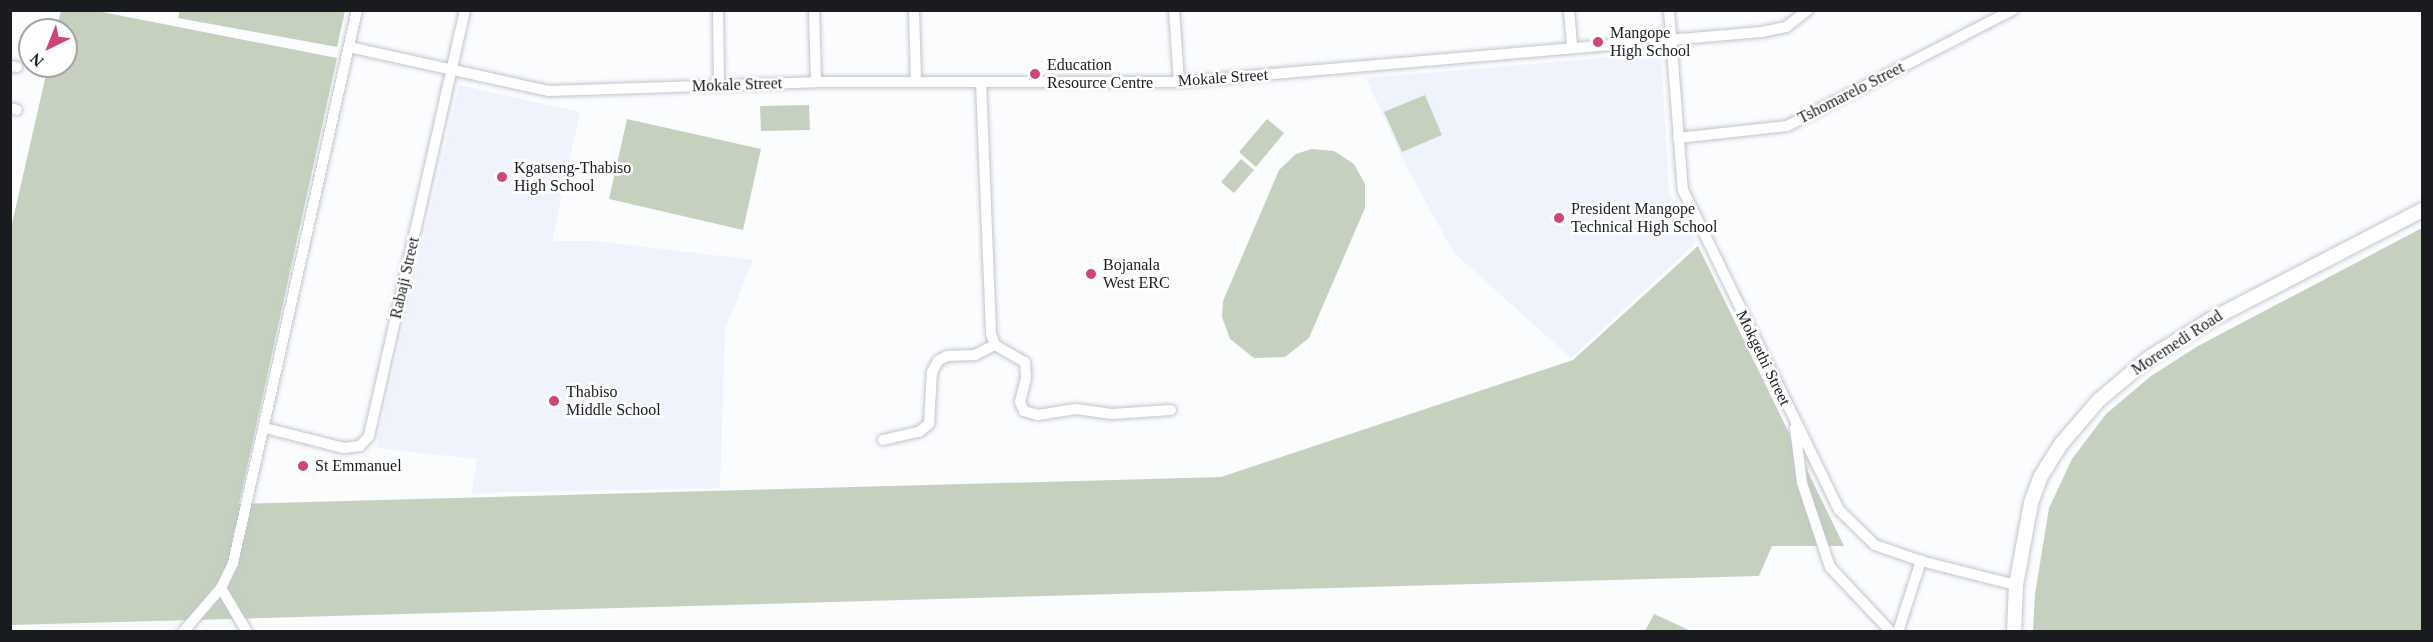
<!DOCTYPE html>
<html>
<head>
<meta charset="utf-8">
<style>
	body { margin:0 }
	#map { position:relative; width:2433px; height:642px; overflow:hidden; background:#fbfcfe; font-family:"Times New Roman",serif }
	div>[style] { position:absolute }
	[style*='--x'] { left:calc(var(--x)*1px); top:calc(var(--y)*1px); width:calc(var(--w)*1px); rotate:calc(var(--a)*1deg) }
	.built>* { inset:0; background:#eef3fc }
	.green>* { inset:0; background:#c5d1be }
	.roads { filter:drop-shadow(0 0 2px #c1c6cf) drop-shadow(0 0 2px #c1c6cf) }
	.street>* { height:10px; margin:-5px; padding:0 5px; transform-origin:5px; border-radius:5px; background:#fff }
	.secondary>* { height:14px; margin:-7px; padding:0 7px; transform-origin:7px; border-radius:7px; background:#fff }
	.dots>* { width:16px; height:16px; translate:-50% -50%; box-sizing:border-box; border:3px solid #fff; border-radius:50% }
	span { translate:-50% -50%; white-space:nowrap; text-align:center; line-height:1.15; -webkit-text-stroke:5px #fff; paint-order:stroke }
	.poi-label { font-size:16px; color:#191b1e }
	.left { translate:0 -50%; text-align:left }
	.street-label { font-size:16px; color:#191b1e }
	.frame { position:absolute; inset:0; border:12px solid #191b1e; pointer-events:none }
	.north { position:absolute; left:18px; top:18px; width:60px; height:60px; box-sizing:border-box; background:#fff; border:2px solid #a3a4a5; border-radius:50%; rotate:223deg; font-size:16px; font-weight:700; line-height:24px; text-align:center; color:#191b1e }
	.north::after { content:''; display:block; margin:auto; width:21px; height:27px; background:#d14473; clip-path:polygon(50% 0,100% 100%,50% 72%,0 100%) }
</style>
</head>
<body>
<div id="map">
	<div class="built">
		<div style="clip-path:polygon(1661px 53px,1669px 192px,1696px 243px,1571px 358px,1454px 253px,1406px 166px,1366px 78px)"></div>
		<div style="clip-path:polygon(459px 85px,580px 112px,552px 241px,597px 241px,753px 260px,725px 329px,720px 488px,472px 493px,477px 459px,376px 448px)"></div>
	</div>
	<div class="green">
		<div style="clip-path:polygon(92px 10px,337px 58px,239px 504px,1221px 477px,1573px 360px,1698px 246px,1844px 546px,1772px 546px,1759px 576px,11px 625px,11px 228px,48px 66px,66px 66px,66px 30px,56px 30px,61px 11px)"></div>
		<div style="clip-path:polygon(180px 10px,345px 10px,345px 11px,337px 47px,178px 18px)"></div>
		<div style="clip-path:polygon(1425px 95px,1442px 135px,1402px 152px,1384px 112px)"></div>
		<div style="clip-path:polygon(809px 105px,810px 130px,761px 131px,760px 106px)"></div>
		<div style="clip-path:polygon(627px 119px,761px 149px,743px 230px,609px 199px)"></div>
		<div style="clip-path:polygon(1267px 119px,1284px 133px,1256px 167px,1239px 152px)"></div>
		<div style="clip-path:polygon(1311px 149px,1334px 151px,1354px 164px,1365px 184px,1365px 208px,1309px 338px,1285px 357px,1254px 358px,1230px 339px,1222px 317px,1223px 301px,1279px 170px,1296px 154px)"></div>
		<div style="clip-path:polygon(1241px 159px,1254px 170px,1234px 193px,1221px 182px)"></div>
		<div style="clip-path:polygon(2422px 228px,2422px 631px,2033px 631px,2035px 594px,2049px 508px,2072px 459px,2106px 414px,2151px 376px,2198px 346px)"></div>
		<div style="clip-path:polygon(1654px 614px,1691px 631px,1645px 631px)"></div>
	</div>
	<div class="roads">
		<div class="street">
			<div style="--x:718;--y:10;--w:76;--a:89.2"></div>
			<div style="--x:814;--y:10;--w:72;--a:88.4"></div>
			<div style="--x:914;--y:10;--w:71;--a:88.4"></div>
			<div style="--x:1174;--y:10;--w:72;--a:86"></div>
			<div style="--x:1569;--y:10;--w:38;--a:85"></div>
			<div style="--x:1669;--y:10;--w:181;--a:85.6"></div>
			<div style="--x:1683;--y:190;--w:356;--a:64"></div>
			<div style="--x:1839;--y:510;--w:50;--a:44.2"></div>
			<div style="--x:1875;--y:545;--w:49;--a:19.2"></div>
			<div style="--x:1921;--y:561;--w:98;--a:14.2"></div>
			<div style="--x:349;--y:47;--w:205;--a:12.4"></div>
			<div style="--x:549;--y:91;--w:267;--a:-1.9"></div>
			<div style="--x:816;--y:82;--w:363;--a:0"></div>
			<div style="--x:1179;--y:82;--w:585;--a:-4.9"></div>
			<div style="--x:1762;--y:32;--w:25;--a:-12"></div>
			<div style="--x:1786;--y:27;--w:28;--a:-38"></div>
			<div style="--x:10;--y:66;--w:7;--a:8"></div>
			<div style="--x:981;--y:82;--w:251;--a:87.7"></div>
			<div style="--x:991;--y:333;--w:13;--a:72"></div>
			<div style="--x:995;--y:345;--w:34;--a:30"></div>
			<div style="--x:1025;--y:362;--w:16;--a:86"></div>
			<div style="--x:1026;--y:378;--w:25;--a:104"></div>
			<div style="--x:1020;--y:402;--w:10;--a:66"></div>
			<div style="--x:1024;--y:411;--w:15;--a:16"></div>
			<div style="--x:1038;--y:415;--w:38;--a:-9"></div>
			<div style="--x:1076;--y:409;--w:36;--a:8"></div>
			<div style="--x:1112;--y:414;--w:59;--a:-3.9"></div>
			<div style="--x:10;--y:108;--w:7;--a:16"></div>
			<div style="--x:1678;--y:138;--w:110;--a:-6.3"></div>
			<div style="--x:1787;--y:126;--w:254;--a:-27.2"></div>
			<div style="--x:265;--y:428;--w:81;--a:14.2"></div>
			<div style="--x:344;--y:448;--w:16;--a:-7"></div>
			<div style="--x:360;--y:446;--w:13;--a:-48"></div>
			<div style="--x:369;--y:436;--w:437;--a:-77.3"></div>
			<div style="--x:1795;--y:428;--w:55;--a:82.7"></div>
			<div style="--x:1802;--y:483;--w:89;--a:71.6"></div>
			<div style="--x:1830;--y:567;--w:89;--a:46.8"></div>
			<div style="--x:883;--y:440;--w:37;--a:-13"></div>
			<div style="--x:919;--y:432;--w:13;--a:-39"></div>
			<div style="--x:929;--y:424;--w:52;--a:-86.7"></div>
			<div style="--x:932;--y:372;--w:13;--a:-61"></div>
			<div style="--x:938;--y:361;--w:10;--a:-29"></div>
			<div style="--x:947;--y:356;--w:28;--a:-2"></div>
			<div style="--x:975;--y:355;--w:22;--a:-27"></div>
			<div style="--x:221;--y:588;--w:51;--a:59.4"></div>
			<div style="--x:183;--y:632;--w:58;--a:-49.2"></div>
			<div style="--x:221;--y:588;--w:28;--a:-64"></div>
			<div style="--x:233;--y:563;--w:567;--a:-77.36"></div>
			<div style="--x:1898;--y:632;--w:75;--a:-72.1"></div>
		</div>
		<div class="secondary">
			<div style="--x:2014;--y:632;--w:47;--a:-87.6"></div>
			<div style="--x:2016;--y:585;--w:83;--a:-79.6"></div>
			<div style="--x:2031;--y:503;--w:29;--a:-70"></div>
			<div style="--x:2041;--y:476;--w:39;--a:-58"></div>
			<div style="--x:2062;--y:443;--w:57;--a:-49.3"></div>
			<div style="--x:2099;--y:400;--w:65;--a:-40"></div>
			<div style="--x:2149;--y:358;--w:74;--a:-31.8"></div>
			<div style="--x:2212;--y:319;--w:237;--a:-27.4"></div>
		</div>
	</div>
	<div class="dots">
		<div style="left:1598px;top:42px;background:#d14473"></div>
		<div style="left:1035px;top:74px;background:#d14473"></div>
		<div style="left:502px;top:177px;background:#d14473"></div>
		<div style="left:1559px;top:218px;background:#d14473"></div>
		<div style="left:1091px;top:274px;background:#d14473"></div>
		<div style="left:554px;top:401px;background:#d14473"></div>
		<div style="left:303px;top:466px;background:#d14473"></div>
	</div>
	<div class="poi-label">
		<span class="left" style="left:1610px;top:42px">Mangope<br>High School</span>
		<span class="left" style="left:1047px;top:74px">Education<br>Resource Centre</span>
		<span class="left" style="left:514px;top:177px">Kgatseng-Thabiso<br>High School</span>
		<span class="left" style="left:1571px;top:218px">President Mangope<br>Technical High School</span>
		<span class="left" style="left:1103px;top:274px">Bojanala<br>West ERC</span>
		<span class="left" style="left:566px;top:401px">Thabiso<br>Middle School</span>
		<span class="left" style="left:315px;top:466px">St Emmanuel</span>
	</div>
	<div class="street-label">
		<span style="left:1223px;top:78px;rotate:-4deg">Mokale Street</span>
		<span style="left:737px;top:85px;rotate:-2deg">Mokale Street</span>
		<span style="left:1851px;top:93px;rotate:-27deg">Tshomarelo Street</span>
		<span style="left:405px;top:278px;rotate:-77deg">Rabaji Street</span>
		<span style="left:2177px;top:343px;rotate:-33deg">Moremedi Road</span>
		<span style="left:1763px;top:358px;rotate:64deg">Mokgethi Street</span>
	</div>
	<div class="frame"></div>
	<div class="north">N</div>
</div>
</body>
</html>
